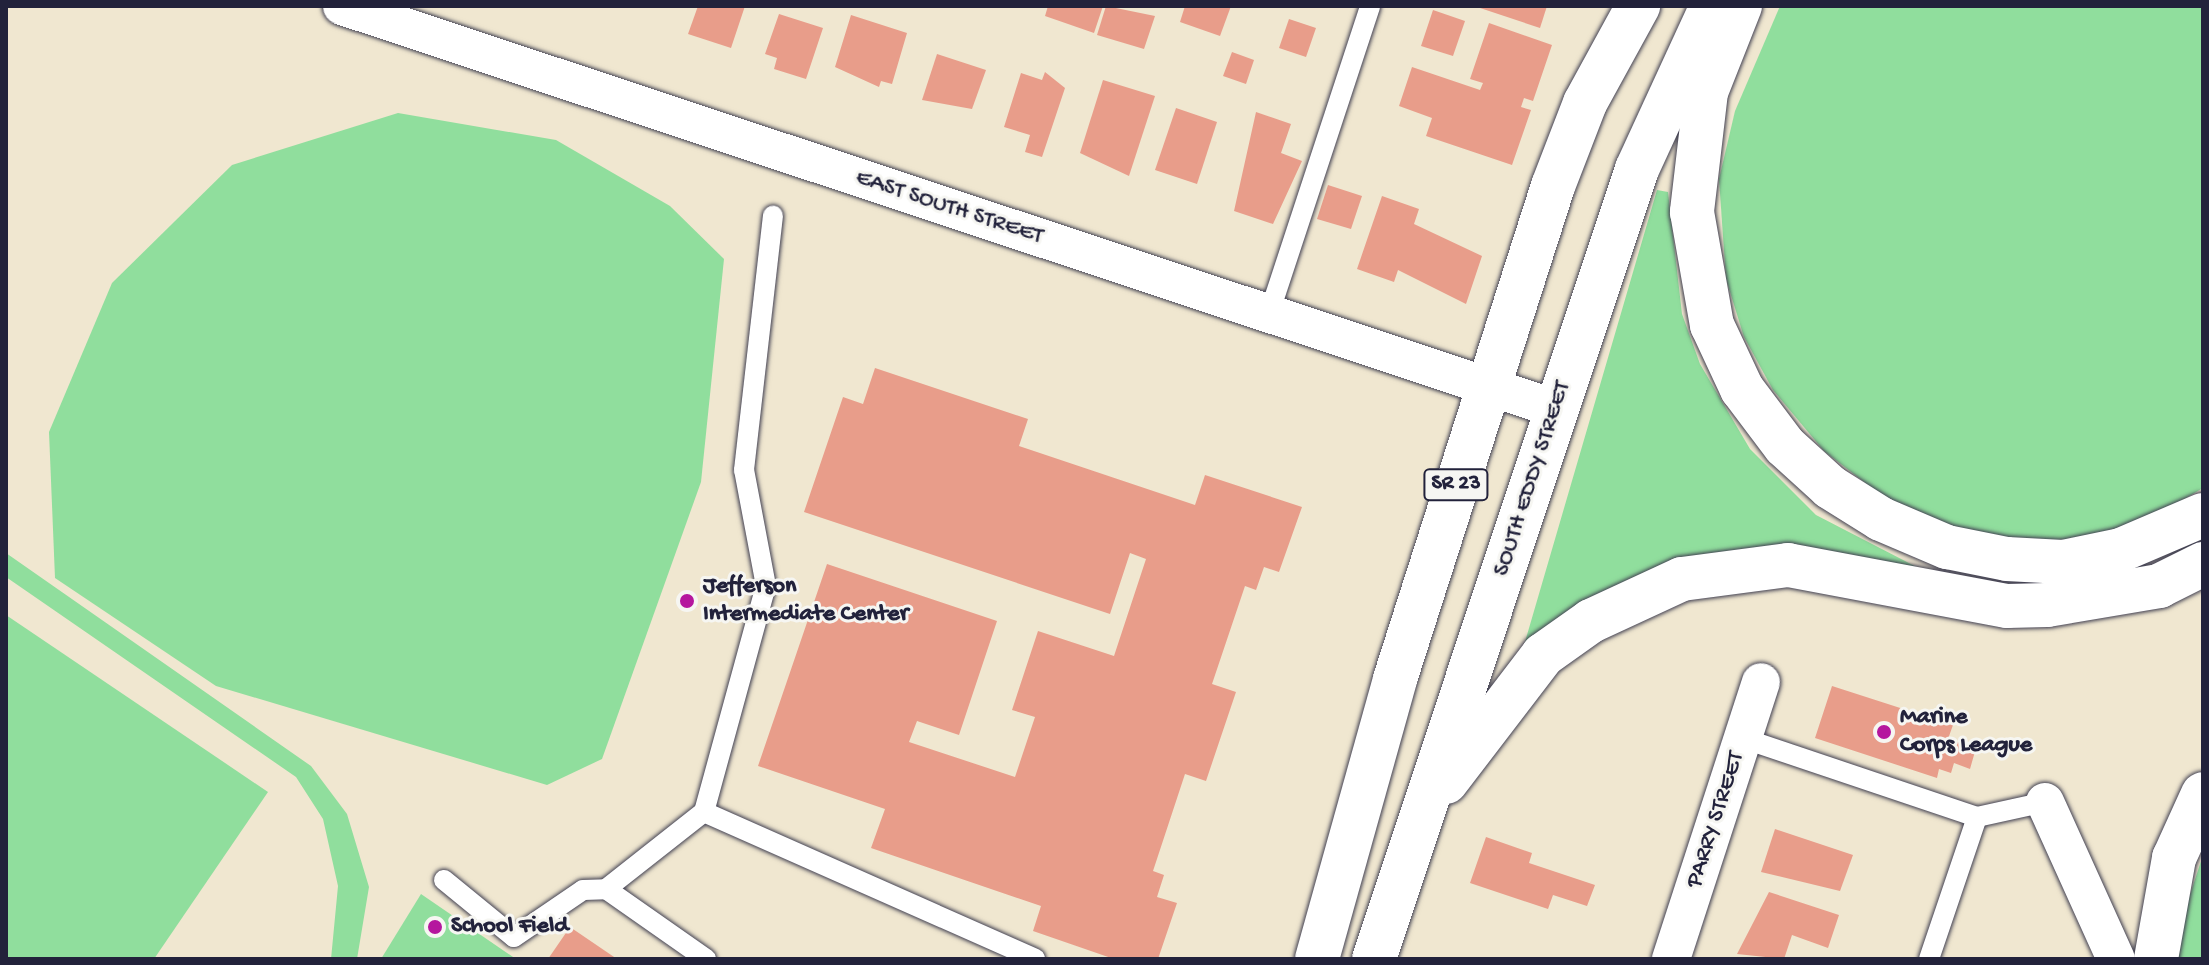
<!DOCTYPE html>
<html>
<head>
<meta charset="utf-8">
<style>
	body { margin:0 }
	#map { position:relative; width:2209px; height:965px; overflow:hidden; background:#f0e7d0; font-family:"Gochi Hand",sans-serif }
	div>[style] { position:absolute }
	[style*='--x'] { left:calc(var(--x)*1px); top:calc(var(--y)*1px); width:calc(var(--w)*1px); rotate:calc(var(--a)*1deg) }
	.green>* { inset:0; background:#90de9d }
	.building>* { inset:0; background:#e89d8a }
	.roads { filter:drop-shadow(0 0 2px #414051) drop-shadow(0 0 2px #414051) }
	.service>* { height:20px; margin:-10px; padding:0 10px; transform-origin:10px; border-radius:10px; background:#fff }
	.minor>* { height:38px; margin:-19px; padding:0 19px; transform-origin:19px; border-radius:19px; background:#fff }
	.tertiary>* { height:44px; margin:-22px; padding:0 22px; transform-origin:22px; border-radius:22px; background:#fff }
	.primary>* { height:44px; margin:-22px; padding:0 22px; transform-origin:22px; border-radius:22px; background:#fff }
	.dots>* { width:22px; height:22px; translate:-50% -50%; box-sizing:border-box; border:4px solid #f6f6f2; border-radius:50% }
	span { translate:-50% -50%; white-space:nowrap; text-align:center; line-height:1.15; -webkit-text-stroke:6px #f6f6f2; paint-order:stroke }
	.shield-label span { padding:2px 6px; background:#f6f6f2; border:2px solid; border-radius:6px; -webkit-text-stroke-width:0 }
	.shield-label { font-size:22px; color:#22223b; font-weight:700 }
	.street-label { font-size:24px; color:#22223b }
	.poi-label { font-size:24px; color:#22223b; font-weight:700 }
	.left { translate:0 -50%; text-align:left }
	.frame { position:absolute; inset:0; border:8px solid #22223b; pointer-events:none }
</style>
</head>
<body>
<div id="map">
	<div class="green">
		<div style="clip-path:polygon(1780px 6px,2203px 6px,2203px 488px,2152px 518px,2094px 536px,2031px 543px,1965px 532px,1890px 502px,1824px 451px,1773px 390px,1744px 337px,1726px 279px,1719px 179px,1735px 111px)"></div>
		<div style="clip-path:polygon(398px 113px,556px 140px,670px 206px,724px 259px,701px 482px,602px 759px,547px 785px,216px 686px,55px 578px,49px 432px,112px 283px,232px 165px)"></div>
		<div style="clip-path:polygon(1657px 190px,1668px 192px,1682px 314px,1700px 364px,1750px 449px,1816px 515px,1936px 577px,1814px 551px,1522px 652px)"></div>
		<div style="clip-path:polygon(6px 553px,311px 766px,347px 814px,369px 887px,357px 959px,331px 959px,338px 886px,323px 819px,296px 777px,6px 577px)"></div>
		<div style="clip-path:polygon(6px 615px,268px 792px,154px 959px,6px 959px)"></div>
		<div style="clip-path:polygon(2203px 855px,2203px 959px,2178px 959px,2182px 919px)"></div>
		<div style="clip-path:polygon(421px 894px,516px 959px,381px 959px)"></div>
	</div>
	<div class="building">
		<div style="clip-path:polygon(698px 6px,745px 6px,731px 48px,688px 34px)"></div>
		<div style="clip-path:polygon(1048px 6px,1103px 6px,1094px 33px,1045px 16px)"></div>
		<div style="clip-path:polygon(1106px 6px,1155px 16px,1144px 49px,1097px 35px)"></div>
		<div style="clip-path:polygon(1185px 6px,1231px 6px,1220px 36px,1180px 22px)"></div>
		<div style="clip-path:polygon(1474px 6px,1547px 6px,1540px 28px)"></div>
		<div style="clip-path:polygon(1433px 10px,1465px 21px,1453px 56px,1421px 46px)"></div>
		<div style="clip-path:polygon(779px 14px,823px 28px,806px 79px,774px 69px,777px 58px,765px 54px)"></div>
		<div style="clip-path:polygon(851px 15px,907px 33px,892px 84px,881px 81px,879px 87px,835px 67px)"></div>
		<div style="clip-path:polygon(1289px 19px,1316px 28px,1306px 57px,1279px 48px)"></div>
		<div style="clip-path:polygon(1489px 23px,1552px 45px,1533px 101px,1524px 98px,1521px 107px,1531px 110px,1512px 165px,1426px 136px,1432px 118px,1399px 106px,1412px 67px,1480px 90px,1483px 83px,1470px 79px)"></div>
		<div style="clip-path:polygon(1232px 52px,1254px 60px,1246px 84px,1223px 76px)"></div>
		<div style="clip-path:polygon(937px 54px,986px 70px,972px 109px,922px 100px)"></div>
		<div style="clip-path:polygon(1045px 72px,1065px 88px,1042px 157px,1025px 152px,1030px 135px,1004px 127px,1021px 73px,1042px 80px)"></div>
		<div style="clip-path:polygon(1103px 80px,1155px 96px,1129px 176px,1080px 153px)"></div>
		<div style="clip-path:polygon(1176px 108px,1217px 122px,1197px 184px,1155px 170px)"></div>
		<div style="clip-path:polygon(1256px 112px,1291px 124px,1281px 153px,1302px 161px,1273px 224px,1234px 211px)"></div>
		<div style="clip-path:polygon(1328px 185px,1362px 196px,1351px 229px,1317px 219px)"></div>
		<div style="clip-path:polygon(1382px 196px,1419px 209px,1414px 224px,1482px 256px,1466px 304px,1398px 270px,1394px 282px,1357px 269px)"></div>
		<div style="clip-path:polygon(875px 368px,1028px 419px,1019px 446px,1195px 505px,1205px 475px,1302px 507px,1279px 572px,1264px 567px,1256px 590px,1245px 586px,1212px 684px,1236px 692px,1206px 781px,1185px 774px,1153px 871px,1164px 875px,1157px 897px,1177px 903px,1158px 959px,1114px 959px,1033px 931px,1041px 906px,871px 848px,885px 809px,758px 766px,827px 564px,997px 621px,959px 735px,917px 721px,909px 742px,1015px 777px,1035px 717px,1012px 710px,1038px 631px,1114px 656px,1146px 559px,1130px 553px,1110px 614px,804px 512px,843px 397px,863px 404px)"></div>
		<div style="clip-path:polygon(1832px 686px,1953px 725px,1948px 739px,1976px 748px,1970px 769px,1954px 763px,1951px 773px,1939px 769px,1937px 778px,1815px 738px)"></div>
		<div style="clip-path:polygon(1775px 829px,1853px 855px,1840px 891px,1761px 872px)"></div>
		<div style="clip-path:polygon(1486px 837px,1532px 853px,1529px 863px,1595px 885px,1587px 906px,1553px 895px,1548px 909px,1470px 883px)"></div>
		<div style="clip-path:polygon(1769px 892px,1839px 915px,1828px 948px,1792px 935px,1784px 959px,1737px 954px)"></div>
		<div style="clip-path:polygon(570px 927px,617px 959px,548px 959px)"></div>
	</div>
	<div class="roads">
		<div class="service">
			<div style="--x:1269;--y:314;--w:324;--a:-71.8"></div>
			<div style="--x:1742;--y:738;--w:248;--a:18.6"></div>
			<div style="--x:704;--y:812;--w:234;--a:-74.7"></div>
			<div style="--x:766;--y:586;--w:118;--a:-100.7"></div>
			<div style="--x:744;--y:470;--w:256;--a:-83.5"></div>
			<div style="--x:444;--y:880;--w:90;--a:39.2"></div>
			<div style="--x:514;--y:937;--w:83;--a:-34.3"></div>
			<div style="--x:583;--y:890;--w:23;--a:-2"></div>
			<div style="--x:706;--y:959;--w:122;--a:-145"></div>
			<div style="--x:606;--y:889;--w:125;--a:-38.2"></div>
			<div style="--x:704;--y:812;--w:362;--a:23.9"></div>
			<div style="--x:1929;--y:959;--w:150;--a:-71.3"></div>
			<div style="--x:1977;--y:817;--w:70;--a:-12.4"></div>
		</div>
		<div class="minor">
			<div style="--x:342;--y:6;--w:1279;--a:18.36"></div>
			<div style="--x:2045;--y:802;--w:172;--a:65.7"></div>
			<div style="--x:1671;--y:959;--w:291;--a:-72"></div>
		</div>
		<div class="tertiary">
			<div style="--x:2156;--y:959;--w:103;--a:-79.9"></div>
			<div style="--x:2174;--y:858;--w:70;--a:-65.6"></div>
		</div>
		<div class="primary">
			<div style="--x:1740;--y:6;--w:92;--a:111.6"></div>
			<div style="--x:1706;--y:92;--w:121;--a:96.7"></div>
			<div style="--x:1692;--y:212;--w:115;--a:80"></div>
			<div style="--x:1712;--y:325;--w:71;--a:64.9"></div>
			<div style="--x:1742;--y:389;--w:71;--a:53"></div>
			<div style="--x:1785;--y:446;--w:61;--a:42.3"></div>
			<div style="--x:1830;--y:487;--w:60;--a:32.1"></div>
			<div style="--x:1881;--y:519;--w:72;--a:23"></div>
			<div style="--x:1947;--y:547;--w:61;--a:11.3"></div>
			<div style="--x:2007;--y:559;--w:56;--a:3.1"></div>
			<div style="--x:2063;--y:562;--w:59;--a:-11.7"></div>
			<div style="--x:2121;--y:550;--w:89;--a:-23.1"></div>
			<div style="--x:1446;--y:782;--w:160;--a:-52.6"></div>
			<div style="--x:1543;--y:655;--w:59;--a:-35.3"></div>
			<div style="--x:1591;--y:621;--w:100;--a:-24.8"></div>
			<div style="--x:1682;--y:579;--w:107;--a:-7.5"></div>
			<div style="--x:1788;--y:565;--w:223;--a:10.6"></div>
			<div style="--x:2007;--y:606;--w:40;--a:-1.4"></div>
			<div style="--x:2047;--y:605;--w:114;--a:-9.6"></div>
			<div style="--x:2159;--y:586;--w:49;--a:-26.6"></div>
			<div style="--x:1317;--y:959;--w:291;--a:-74.4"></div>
			<div style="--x:1395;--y:679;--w:518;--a:-72.23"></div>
			<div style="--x:1553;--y:186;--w:89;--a:-68.9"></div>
			<div style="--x:1585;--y:103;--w:111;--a:-61.3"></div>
			<div style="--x:1374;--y:959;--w:833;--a:-71.59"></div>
			<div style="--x:1637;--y:169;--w:179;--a:-65.3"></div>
		</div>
	</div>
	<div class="dots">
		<div style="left:687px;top:601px;background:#b5179e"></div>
		<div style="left:1884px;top:732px;background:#b5179e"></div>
		<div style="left:435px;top:927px;background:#b5179e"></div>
	</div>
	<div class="shield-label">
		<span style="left:1456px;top:485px">SR 23</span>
	</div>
	<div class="street-label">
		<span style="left:949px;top:208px;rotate:18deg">EAST SOUTH STREET</span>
		<span style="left:1533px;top:479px;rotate:-72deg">SOUTH EDDY STREET</span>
		<span style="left:1716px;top:820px;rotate:-72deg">PARRY STREET</span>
	</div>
	<div class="poi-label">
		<span class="left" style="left:703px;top:601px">Jefferson<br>Intermediate Center</span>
		<span class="left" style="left:1900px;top:732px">Marine<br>Corps League</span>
		<span class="left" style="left:451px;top:927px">School Field</span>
	</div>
	<div class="frame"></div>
</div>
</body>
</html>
